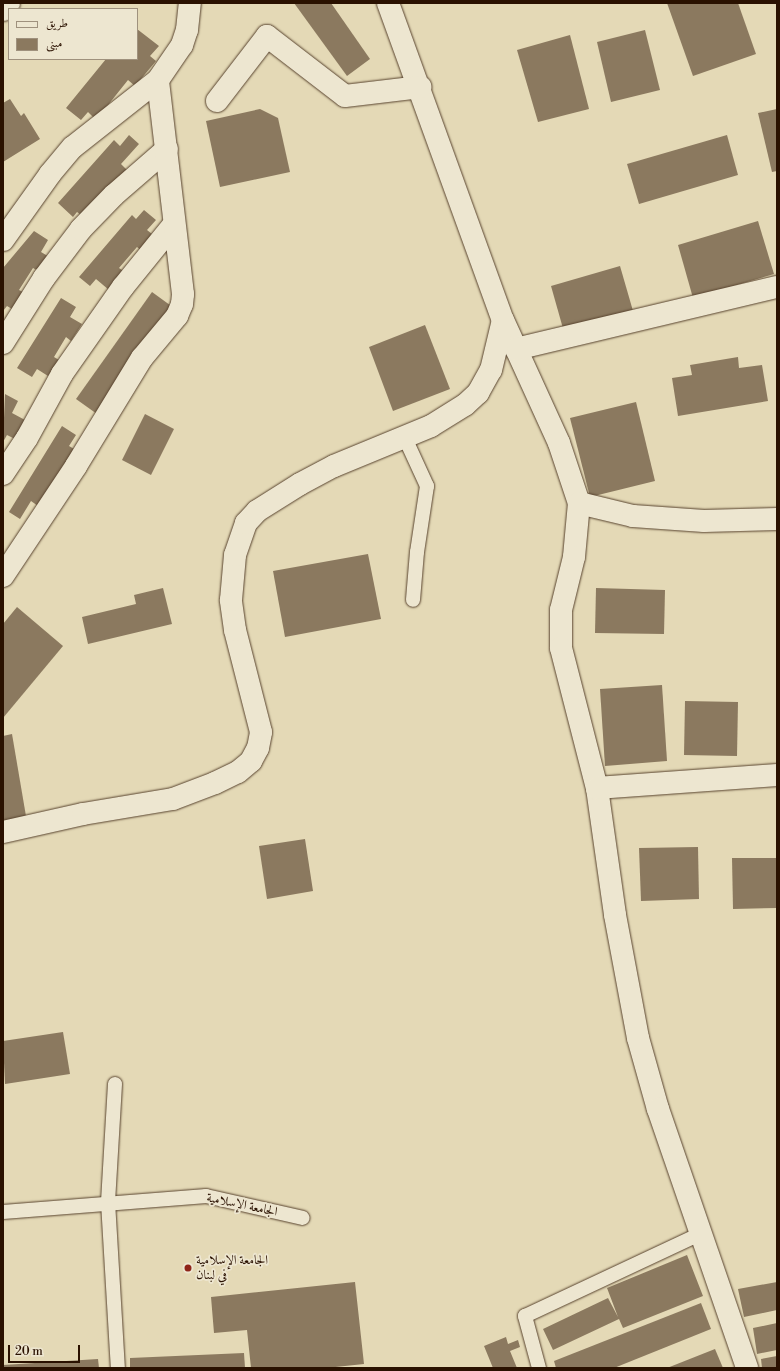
<!DOCTYPE html>
<html>
<head>
<meta charset="utf-8">
<style>
	body { margin:0 }
	#map { position:relative; width:780px; height:1371px; overflow:hidden; background:#e4d9b6; font-family:"Libre Bodoni",Amiri,serif }
	div>[style] { position:absolute }
	[style*='--x'] { left:calc(var(--x)*1px); top:calc(var(--y)*1px); width:calc(var(--w)*1px); rotate:calc(var(--a)*1deg) }
	.building>* { inset:0; background:#8b795f }
	.roads { filter:drop-shadow(0 0 1px #58432e) drop-shadow(0 0 1px #58432e) }
	.lane>* { height:14px; margin:-7px; padding:0 7px; transform-origin:7px; border-radius:7px; background:#ede6d0 }
	.street>* { height:22px; margin:-11px; padding:0 11px; transform-origin:11px; border-radius:11px; background:#ede6d0 }
	.dots>* { width:11px; height:11px; translate:-50% -50%; box-sizing:border-box; border:2px solid #ede6d0; border-radius:50% }
	span { translate:-50% -50%; white-space:nowrap; text-align:center; line-height:1.15; -webkit-text-stroke:3.5px #ede6d0; paint-order:stroke }
	.street-label { font-size:13px; color:#2a1100 }
	.poi-label { font-size:13px; color:#2a1100 }
	.left { translate:0 -50%; text-align:left }
	.frame { position:absolute; inset:0; border:4px solid #2a1100; pointer-events:none }
	.legend { position:absolute; left:8px; top:8px; width:130px; height:52px; box-sizing:border-box; background:#ede6d0; border:1px solid #9f917d; margin:0; padding:5px 7px; list-style:none; font-size:12px; color:#2a1100 }
	.legend li { display:flex; align-items:center; gap:8px; height:20px }
	.legend b { width:20px; border:1px solid #9f917d }
	.scale { position:absolute; left:8px; top:1345px; width:72px; height:18px; box-sizing:border-box; border:2px solid #2a1100; border-top:0; padding-left:5px; font-size:12px; line-height:14px; white-space:nowrap; color:#2a1100; -webkit-text-stroke:3px #ede6d0; paint-order:stroke }
</style>
</head>
<body>
<div id="map">
	<div class="building">
		<div style="clip-path:polygon(294px 3px,331px 3px,370px 59px,347px 76px)"></div>
		<div style="clip-path:polygon(667px 3px,738px 3px,756px 54px,693px 76px)"></div>
		<div style="clip-path:polygon(137px 29px,159px 46px,150px 56px,156px 61px,135px 86px,128px 80px,96px 120px,88px 112px,81px 120px,66px 108px,106px 59px,137px 59px)"></div>
		<div style="clip-path:polygon(645px 30px,660px 90px,611px 102px,597px 42px)"></div>
		<div style="clip-path:polygon(570px 35px,589px 109px,538px 122px,517px 50px)"></div>
		<div style="clip-path:polygon(10px 99px,21px 116px,24px 113px,40px 139px,3px 162px,3px 103px)"></div>
		<div style="clip-path:polygon(260px 109px,278px 118px,290px 172px,220px 187px,206px 121px)"></div>
		<div style="clip-path:polygon(777px 109px,777px 171px,772px 172px,758px 113px)"></div>
		<div style="clip-path:polygon(129px 135px,139px 144px,121px 164px,130px 173px,84px 217px,77px 212px,73px 217px,58px 203px,114px 140px,120px 146px)"></div>
		<div style="clip-path:polygon(727px 135px,738px 175px,639px 204px,627px 164px)"></div>
		<div style="clip-path:polygon(144px 210px,156px 220px,147px 230px,157px 238px,144px 253px,137px 247px,119px 268px,125px 272px,109px 290px,96px 279px,90px 286px,79px 277px,132px 215px,136px 219px)"></div>
		<div style="clip-path:polygon(758px 221px,774px 274px,693px 298px,678px 245px)"></div>
		<div style="clip-path:polygon(34px 231px,48px 240px,41px 252px,51px 258px,42px 273px,33px 268px,19px 290px,23px 292px,12px 309px,7px 306px,3px 311px,3px 268px)"></div>
		<div style="clip-path:polygon(620px 266px,633px 311px,564px 332px,551px 286px)"></div>
		<div style="clip-path:polygon(152px 292px,174px 308px,97px 414px,76px 399px)"></div>
		<div style="clip-path:polygon(61px 298px,76px 307px,70px 317px,82px 324px,71px 341px,66px 337px,54px 357px,59px 360px,48px 376px,37px 369px,32px 377px,17px 368px)"></div>
		<div style="clip-path:polygon(425px 325px,450px 389px,393px 411px,369px 347px)"></div>
		<div style="clip-path:polygon(738px 357px,739px 368px,762px 365px,768px 401px,678px 416px,672px 378px,692px 375px,690px 365px)"></div>
		<div style="clip-path:polygon(5px 394px,18px 401px,12px 413px,25px 420px,15px 439px,7px 435px,3px 442px)"></div>
		<div style="clip-path:polygon(636px 402px,655px 481px,590px 497px,570px 418px)"></div>
		<div style="clip-path:polygon(145px 414px,174px 429px,151px 475px,122px 460px)"></div>
		<div style="clip-path:polygon(62px 426px,76px 435px,69px 446px,81px 453px,45px 511px,31px 501px,20px 519px,9px 512px)"></div>
		<div style="clip-path:polygon(368px 554px,381px 619px,285px 637px,273px 571px)"></div>
		<div style="clip-path:polygon(163px 588px,172px 624px,88px 644px,82px 617px,136px 604px,134px 595px)"></div>
		<div style="clip-path:polygon(596px 588px,665px 590px,664px 634px,595px 633px)"></div>
		<div style="clip-path:polygon(17px 607px,63px 646px,3px 718px,3px 624px)"></div>
		<div style="clip-path:polygon(662px 685px,667px 761px,605px 766px,600px 689px)"></div>
		<div style="clip-path:polygon(685px 701px,738px 702px,737px 756px,684px 755px)"></div>
		<div style="clip-path:polygon(12px 734px,27px 822px,3px 826px,3px 736px)"></div>
		<div style="clip-path:polygon(305px 839px,313px 891px,267px 899px,259px 846px)"></div>
		<div style="clip-path:polygon(698px 847px,699px 899px,641px 901px,639px 848px)"></div>
		<div style="clip-path:polygon(732px 858px,777px 858px,777px 908px,733px 909px)"></div>
		<div style="clip-path:polygon(63px 1032px,70px 1074px,5px 1084px,3px 1041px)"></div>
		<div style="clip-path:polygon(687px 1255px,703px 1296px,623px 1328px,619px 1319px,553px 1350px,543px 1329px,608px 1298px,618px 1317px,607px 1288px)"></div>
		<div style="clip-path:polygon(355px 1282px,364px 1364px,326px 1368px,251px 1368px,247px 1330px,214px 1333px,211px 1297px)"></div>
		<div style="clip-path:polygon(777px 1282px,777px 1310px,744px 1317px,738px 1289px)"></div>
		<div style="clip-path:polygon(701px 1303px,711px 1329px,614px 1368px,556px 1368px,554px 1361px)"></div>
		<div style="clip-path:polygon(777px 1323px,777px 1350px,757px 1354px,753px 1328px)"></div>
		<div style="clip-path:polygon(506px 1337px,508px 1344px,518px 1340px,520px 1347px,510px 1351px,517px 1368px,493px 1368px,484px 1346px)"></div>
		<div style="clip-path:polygon(715px 1349px,723px 1368px,667px 1368px)"></div>
		<div style="clip-path:polygon(244px 1353px,245px 1368px,130px 1368px,130px 1358px)"></div>
		<div style="clip-path:polygon(777px 1356px,777px 1368px,762px 1368px,761px 1359px)"></div>
		<div style="clip-path:polygon(98px 1359px,99px 1368px,3px 1368px,3px 1365px)"></div>
	</div>
	<div class="roads">
		<div class="lane">
			<div style="--x:405;--y:438;--w:53;--a:65.4"></div>
			<div style="--x:427;--y:486;--w:67;--a:98.6"></div>
			<div style="--x:417;--y:552;--w:48;--a:94.8"></div>
			<div style="--x:115;--y:1084;--w:118;--a:93.4"></div>
			<div style="--x:108;--y:1202;--w:166;--a:86.6"></div>
			<div style="--x:3;--y:1212;--w:204;--a:-4.5"></div>
			<div style="--x:206;--y:1196;--w:99;--a:12.8"></div>
			<div style="--x:539;--y:1368;--w:54;--a:-105.1"></div>
			<div style="--x:525;--y:1316;--w:195;--a:-25.1"></div>
		</div>
		<div class="street">
			<div style="--x:388;--y:3;--w:337;--a:70.1"></div>
			<div style="--x:503;--y:320;--w:135;--a:65.5"></div>
			<div style="--x:559;--y:443;--w:63;--a:71.6"></div>
			<div style="--x:579;--y:503;--w:54;--a:95.3"></div>
			<div style="--x:574;--y:557;--w:55;--a:103.8"></div>
			<div style="--x:561;--y:610;--w:38;--a:90"></div>
			<div style="--x:561;--y:648;--w:145;--a:75.6"></div>
			<div style="--x:597;--y:788;--w:128;--a:81.9"></div>
			<div style="--x:615;--y:915;--w:125;--a:79.4"></div>
			<div style="--x:638;--y:1038;--w:74;--a:74.3"></div>
			<div style="--x:658;--y:1109;--w:274;--a:71"></div>
			<div style="--x:3;--y:10;--w:9;--a:-49"></div>
			<div style="--x:217;--y:101;--w:82;--a:-52.4"></div>
			<div style="--x:267;--y:36;--w:98;--a:37.6"></div>
			<div style="--x:345;--y:96;--w:76;--a:-6.8"></div>
			<div style="--x:3;--y:240;--w:81;--a:-54.5"></div>
			<div style="--x:50;--y:174;--w:35;--a:-50"></div>
			<div style="--x:73;--y:147;--w:108;--a:-38.2"></div>
			<div style="--x:158;--y:80;--w:42;--a:-55.6"></div>
			<div style="--x:182;--y:45;--w:16;--a:-72"></div>
			<div style="--x:187;--y:30;--w:27;--a:-84"></div>
			<div style="--x:3;--y:343;--w:77;--a:-57.8"></div>
			<div style="--x:44;--y:278;--w:61;--a:-52.9"></div>
			<div style="--x:81;--y:229;--w:47;--a:-45.9"></div>
			<div style="--x:114;--y:195;--w:70;--a:-41"></div>
			<div style="--x:516;--y:349;--w:268;--a:-13.4"></div>
			<div style="--x:3;--y:474;--w:43;--a:-56.3"></div>
			<div style="--x:27;--y:438;--w:73;--a:-61.3"></div>
			<div style="--x:62;--y:374;--w:106;--a:-55"></div>
			<div style="--x:123;--y:287;--w:81;--a:-51"></div>
			<div style="--x:579;--y:503;--w:56;--a:13.5"></div>
			<div style="--x:633;--y:516;--w:71;--a:4"></div>
			<div style="--x:704;--y:521;--w:73;--a:-1.6"></div>
			<div style="--x:3;--y:576;--w:132;--a:-56.4"></div>
			<div style="--x:76;--y:466;--w:127;--a:-58.6"></div>
			<div style="--x:142;--y:358;--w:55;--a:-50.2"></div>
			<div style="--x:177;--y:316;--w:13;--a:-67"></div>
			<div style="--x:182;--y:304;--w:10;--a:-84"></div>
			<div style="--x:183;--y:294;--w:215;--a:-96.7"></div>
			<div style="--x:597;--y:788;--w:180;--a:-4.1"></div>
			<div style="--x:3;--y:832;--w:82;--a:-12.7"></div>
			<div style="--x:83;--y:814;--w:91;--a:-9.5"></div>
			<div style="--x:173;--y:799;--w:45;--a:-20.9"></div>
			<div style="--x:215;--y:783;--w:25;--a:-26"></div>
			<div style="--x:238;--y:772;--w:17;--a:-40"></div>
			<div style="--x:251;--y:761;--w:15;--a:-62"></div>
			<div style="--x:258;--y:748;--w:16;--a:-79"></div>
			<div style="--x:261;--y:732;--w:105;--a:-104.3"></div>
			<div style="--x:235;--y:630;--w:30;--a:-98"></div>
			<div style="--x:231;--y:600;--w:45;--a:-84.9"></div>
			<div style="--x:235;--y:555;--w:34;--a:-71"></div>
			<div style="--x:246;--y:523;--w:16;--a:-47"></div>
			<div style="--x:257;--y:511;--w:51;--a:-32.1"></div>
			<div style="--x:300;--y:484;--w:38;--a:-28"></div>
			<div style="--x:334;--y:466;--w:105;--a:-22.4"></div>
			<div style="--x:431;--y:426;--w:40;--a:-32"></div>
			<div style="--x:465;--y:405;--w:18;--a:-43"></div>
			<div style="--x:478;--y:393;--w:26;--a:-61"></div>
			<div style="--x:491;--y:370;--w:51;--a:-76.5"></div>
		</div>
	</div>
	<div class="dots">
		<div style="left:188px;top:1268px;background:#8f2418"></div>
	</div>
	<div class="street-label">
		<span style="left:242px;top:1205px;rotate:12deg">الجامعة الإسلامية</span>
	</div>
	<div class="poi-label">
		<span class="left" style="left:196px;top:1268px">الجامعة الإسلامية<br>في لبنان</span>
	</div>
	<div class="frame"></div>
	<ul class="legend">
	<li><b style="height:5px;background:#ede6d0"></b>طريق</li>
	<li><b style="height:11px;background:#8b795f"></b>مبنى</li>
	</ul>
	<div class="scale">20 m</div>
</div>
</body>
</html>
